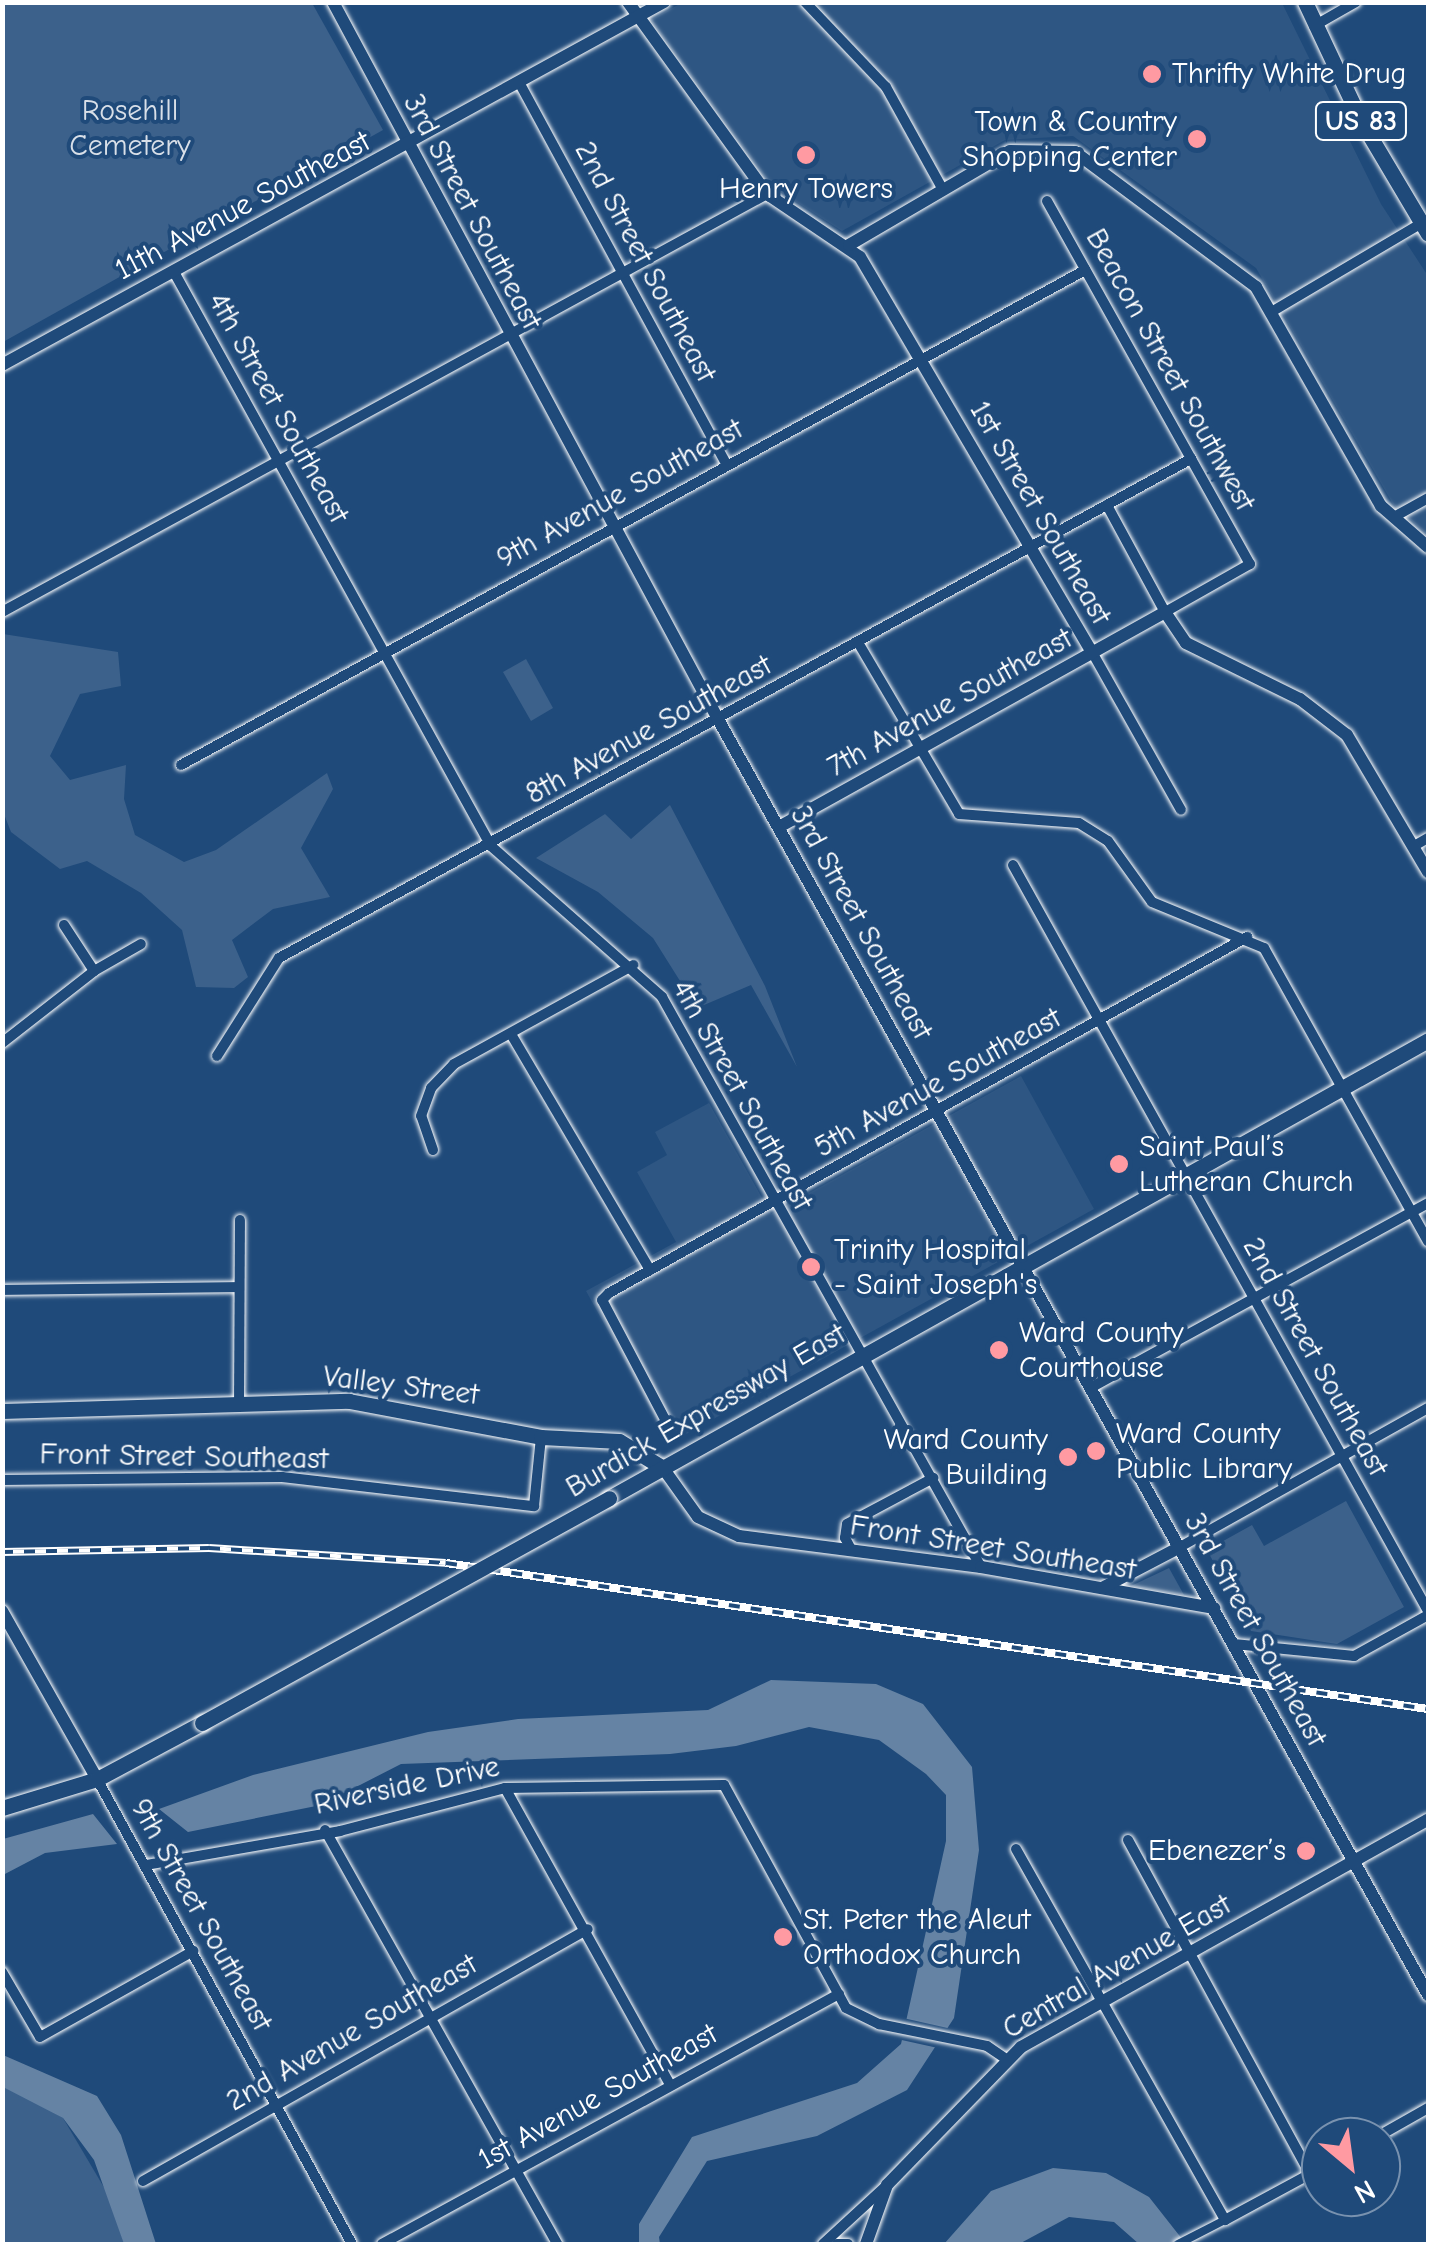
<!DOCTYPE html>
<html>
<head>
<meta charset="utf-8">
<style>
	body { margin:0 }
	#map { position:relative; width:1431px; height:2247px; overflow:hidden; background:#1f4a7a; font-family:"Comic Neue",sans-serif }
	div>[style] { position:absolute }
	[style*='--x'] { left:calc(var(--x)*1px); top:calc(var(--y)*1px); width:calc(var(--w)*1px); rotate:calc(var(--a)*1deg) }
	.built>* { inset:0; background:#2e5683 }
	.green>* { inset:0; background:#3c618b }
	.water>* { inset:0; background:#6583a4 }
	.pier>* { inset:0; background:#1f4a7a }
	.roads { filter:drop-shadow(0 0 2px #fff) drop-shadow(0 0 2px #fff) }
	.pedestrian>* { height:8px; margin:-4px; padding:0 4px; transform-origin:4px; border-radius:4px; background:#1f4a7a }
	.minor>* { height:10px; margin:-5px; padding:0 5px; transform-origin:5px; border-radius:5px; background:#1f4a7a }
	.tertiary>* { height:12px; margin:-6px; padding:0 6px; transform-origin:6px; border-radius:6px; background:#1f4a7a }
	.primary>* { height:15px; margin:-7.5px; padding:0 7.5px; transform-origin:7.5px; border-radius:7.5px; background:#1f4a7a }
	.rail>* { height:8px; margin-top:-4px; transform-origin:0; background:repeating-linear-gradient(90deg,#1f4a7a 0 11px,#fff 0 22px); box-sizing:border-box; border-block:2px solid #fff }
	.bridges { filter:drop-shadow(0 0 2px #fff) drop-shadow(0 0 2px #fff) }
	.primary-bridge>* { height:15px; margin:-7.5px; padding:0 7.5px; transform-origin:7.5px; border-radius:7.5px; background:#1f4a7a }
	.dots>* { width:28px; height:28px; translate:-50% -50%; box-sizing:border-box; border:5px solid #1f4a7a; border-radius:50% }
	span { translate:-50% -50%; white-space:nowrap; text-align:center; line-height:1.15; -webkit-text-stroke:8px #1f4a7a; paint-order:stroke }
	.shield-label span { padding:2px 8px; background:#1f4a7a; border:2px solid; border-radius:8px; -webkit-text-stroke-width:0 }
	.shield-label { font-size:28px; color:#fff; font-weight:700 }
	.poi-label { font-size:30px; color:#fff }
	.left { translate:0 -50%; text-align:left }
	.right { translate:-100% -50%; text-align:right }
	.park-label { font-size:30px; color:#d8dfe8 }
	.street-label { font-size:30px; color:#fff }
	.frame { position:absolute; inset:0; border:5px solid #fff; pointer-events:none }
	.north { position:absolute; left:1301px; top:2117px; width:100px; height:100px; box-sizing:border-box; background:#1f4a7a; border:2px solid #7992af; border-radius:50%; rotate:151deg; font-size:28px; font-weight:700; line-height:40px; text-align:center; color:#fff }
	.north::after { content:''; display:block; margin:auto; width:35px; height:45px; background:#ff9aa2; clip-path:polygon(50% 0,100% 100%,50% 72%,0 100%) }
</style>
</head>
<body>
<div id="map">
	<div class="built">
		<div style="clip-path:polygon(683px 2px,1282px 3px,1381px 204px,1428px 276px,1428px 535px,1393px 504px,1256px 268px,1073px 136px,1005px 140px,842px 231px,772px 186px,651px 20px)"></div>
		<div style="clip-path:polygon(1021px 1076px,1094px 1209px,670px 1443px,586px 1291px,676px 1242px,637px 1172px,667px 1155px,655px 1132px,709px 1103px,771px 1214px)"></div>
	</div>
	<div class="green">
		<div style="clip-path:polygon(3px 2px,312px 3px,383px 130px,3px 342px)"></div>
		<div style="clip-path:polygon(3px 634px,118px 652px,121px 686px,80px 694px,50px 756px,70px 780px,126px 765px,124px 799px,135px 835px,184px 862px,216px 850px,327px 773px,333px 789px,301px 848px,330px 897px,273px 909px,232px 940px,248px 977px,234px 988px,196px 987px,182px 930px,141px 893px,87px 861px,60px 869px,11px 832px,2px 809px)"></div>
		<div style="clip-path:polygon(526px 659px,553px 708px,531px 721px,503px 672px)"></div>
		<div style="clip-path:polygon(670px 805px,765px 986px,797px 1067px,751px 985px,697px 1008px,653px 938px,598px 892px,536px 858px,605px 814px,631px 839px)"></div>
		<div style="clip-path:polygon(1346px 1501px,1404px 1607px,1337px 1644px,1251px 1631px,1207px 1550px,1252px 1525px,1264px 1546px)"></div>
		<div style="clip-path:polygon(1169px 1568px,1184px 1595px,1131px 1586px)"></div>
		<div style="clip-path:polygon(2px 2081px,63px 2118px,112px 2201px,124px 2244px,3px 2244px)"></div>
	</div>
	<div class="water">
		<div style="clip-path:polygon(771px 1680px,876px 1684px,923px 1704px,972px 1767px,979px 1850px,954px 2018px,907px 2090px,817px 2136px,707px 2161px,659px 2237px,660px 2244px,639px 2244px,639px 2224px,692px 2137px,857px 2083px,901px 2044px,946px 1841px,946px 1795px,926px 1774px,879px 1740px,809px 1727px,736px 1746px,670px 1754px,401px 1764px,321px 1805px,188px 1832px,159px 1809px,253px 1775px,428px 1732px,518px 1719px,708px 1710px)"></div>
		<div style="clip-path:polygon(93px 1814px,117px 1844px,45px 1853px,3px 1875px,3px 1839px)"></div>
		<div style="clip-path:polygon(3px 2055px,97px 2096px,121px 2135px,156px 2244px,124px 2244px,94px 2160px,63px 2118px,3px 2087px)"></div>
		<div style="clip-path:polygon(1053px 2168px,1106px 2173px,1149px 2197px,1186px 2244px,1139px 2244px,1114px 2222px,1069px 2217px,1019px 2244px,944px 2244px,991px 2191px)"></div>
	</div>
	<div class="pier">
		<div style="clip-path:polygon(903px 2018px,952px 2029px,938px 2048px,897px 2039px)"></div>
	</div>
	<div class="roads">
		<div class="pedestrian">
			<div style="--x:1178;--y:2244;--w:53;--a:-27.1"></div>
		</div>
		<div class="minor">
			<div style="--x:805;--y:2;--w:117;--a:46.4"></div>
			<div style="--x:886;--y:87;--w:118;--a:61"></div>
			<div style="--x:1314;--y:26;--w:48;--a:-29.7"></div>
			<div style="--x:520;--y:84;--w:432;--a:61.5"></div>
			<div style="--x:1047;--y:201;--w:416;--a:60.8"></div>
			<div style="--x:1250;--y:564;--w:98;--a:150.5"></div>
			<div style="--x:1165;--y:612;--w:122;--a:-118.5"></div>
			<div style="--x:174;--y:272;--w:656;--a:61.09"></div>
			<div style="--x:491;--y:846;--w:228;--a:41.4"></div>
			<div style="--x:662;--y:997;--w:653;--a:60.77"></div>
			<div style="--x:1273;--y:311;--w:173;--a:-30.6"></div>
			<div style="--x:1394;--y:517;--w:39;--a:-29"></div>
			<div style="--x:2;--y:612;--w:872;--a:-28.65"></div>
			<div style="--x:859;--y:644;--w:197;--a:59.5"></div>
			<div style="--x:959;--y:814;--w:120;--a:4.3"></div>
			<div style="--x:1079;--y:823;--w:34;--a:32"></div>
			<div style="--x:1108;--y:841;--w:75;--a:54.2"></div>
			<div style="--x:1152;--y:902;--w:121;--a:22.3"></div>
			<div style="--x:1264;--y:948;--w:336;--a:60.8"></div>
			<div style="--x:1092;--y:652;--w:181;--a:60.6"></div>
			<div style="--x:181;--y:765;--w:1031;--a:-28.7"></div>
			<div style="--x:1414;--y:846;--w:16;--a:-30"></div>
			<div style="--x:1013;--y:865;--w:854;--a:60.91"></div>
			<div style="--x:64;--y:925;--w:55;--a:56.9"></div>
			<div style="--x:511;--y:1034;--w:274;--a:59.5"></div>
			<div style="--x:2;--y:1043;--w:117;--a:-38"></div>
			<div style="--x:94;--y:971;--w:54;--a:-29.9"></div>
			<div style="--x:217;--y:1056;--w:116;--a:-57.7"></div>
			<div style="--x:279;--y:958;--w:1040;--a:-28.69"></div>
			<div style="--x:433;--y:1150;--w:36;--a:-109"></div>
			<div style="--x:421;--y:1116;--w:30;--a:-70"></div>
			<div style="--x:431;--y:1088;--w:33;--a:-46"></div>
			<div style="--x:454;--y:1064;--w:205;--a:-28.9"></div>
			<div style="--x:2;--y:1290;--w:237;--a:-0.7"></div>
			<div style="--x:1092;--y:1387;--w:383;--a:-28.7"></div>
			<div style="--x:239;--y:1404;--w:184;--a:-89.7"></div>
			<div style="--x:668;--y:1425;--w:141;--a:-117.8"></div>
			<div style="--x:602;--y:1300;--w:10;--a:-45"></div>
			<div style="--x:609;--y:1293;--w:731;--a:-29.16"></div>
			<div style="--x:2;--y:1480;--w:280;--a:-0.6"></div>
			<div style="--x:282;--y:1477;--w:254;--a:6.6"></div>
			<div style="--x:534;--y:1506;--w:69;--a:-84.2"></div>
			<div style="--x:1180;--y:1547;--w:284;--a:-29.3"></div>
			<div style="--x:852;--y:1551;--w:15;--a:-118"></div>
			<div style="--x:845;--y:1538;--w:14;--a:-82"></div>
			<div style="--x:847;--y:1524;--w:98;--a:-28.1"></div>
			<div style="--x:1234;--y:1644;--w:121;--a:5.7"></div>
			<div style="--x:1354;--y:1656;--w:85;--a:-29"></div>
			<div style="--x:97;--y:1779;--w:530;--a:61.26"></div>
			<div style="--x:505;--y:1788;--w:340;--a:60.9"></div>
			<div style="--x:325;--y:1830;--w:475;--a:60.7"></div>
			<div style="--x:1128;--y:1840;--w:380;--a:61.4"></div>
			<div style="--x:1016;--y:1849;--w:426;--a:60.6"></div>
			<div style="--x:1225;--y:2220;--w:109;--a:-28.4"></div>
			<div style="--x:146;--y:1865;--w:197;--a:-9.9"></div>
			<div style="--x:340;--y:1831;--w:171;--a:-14.6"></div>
			<div style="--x:505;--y:1788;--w:219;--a:-0.8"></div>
			<div style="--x:724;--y:1785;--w:254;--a:61.3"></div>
			<div style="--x:846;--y:2008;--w:37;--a:26"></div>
			<div style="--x:879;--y:2024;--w:110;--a:11.5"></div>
			<div style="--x:987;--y:2046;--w:22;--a:34"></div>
			<div style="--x:2;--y:1972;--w:75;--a:59.7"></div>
			<div style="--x:40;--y:2037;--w:176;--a:-29.3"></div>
			<div style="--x:1377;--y:2137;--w:59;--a:-29.6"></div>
			<div style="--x:143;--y:2181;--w:511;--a:-29.52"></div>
			<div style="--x:382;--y:2244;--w:521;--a:-28.68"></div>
			<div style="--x:823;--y:2244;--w:86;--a:-42.6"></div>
			<div style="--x:837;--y:2244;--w:11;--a:0"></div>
		</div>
		<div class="tertiary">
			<div style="--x:333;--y:2;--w:816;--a:61.77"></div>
			<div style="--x:719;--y:721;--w:1458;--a:60.9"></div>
			<div style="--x:628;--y:2;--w:237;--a:54.1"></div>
			<div style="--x:767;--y:194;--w:112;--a:34.1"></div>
			<div style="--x:860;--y:257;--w:458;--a:59.6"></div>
			<div style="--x:849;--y:245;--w:186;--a:-30.3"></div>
			<div style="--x:1010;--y:151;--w:65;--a:0.9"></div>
			<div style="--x:1075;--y:152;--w:226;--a:36.7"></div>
			<div style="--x:1256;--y:287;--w:252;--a:60.3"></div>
			<div style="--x:1381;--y:506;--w:62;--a:41.1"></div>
			<div style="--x:2;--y:365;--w:755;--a:-28.74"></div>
			<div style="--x:779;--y:827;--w:442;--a:-29.1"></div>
			<div style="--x:1165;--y:612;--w:37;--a:56"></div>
			<div style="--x:1186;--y:643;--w:127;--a:26.2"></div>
			<div style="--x:1300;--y:699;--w:59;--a:37.5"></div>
			<div style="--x:1347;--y:735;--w:159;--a:59.4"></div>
			<div style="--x:663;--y:1468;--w:60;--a:54.5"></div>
			<div style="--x:698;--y:1517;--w:45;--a:24.9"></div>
			<div style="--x:739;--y:1536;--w:244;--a:7.3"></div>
			<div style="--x:981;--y:1567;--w:237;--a:10"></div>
			<div style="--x:1102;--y:1588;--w:88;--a:-27.7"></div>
			<div style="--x:2;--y:1611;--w:193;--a:60.5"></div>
			<div style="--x:866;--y:2244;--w:63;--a:-70.4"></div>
			<div style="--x:887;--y:2185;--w:192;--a:-45.8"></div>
			<div style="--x:1021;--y:2047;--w:466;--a:-29.2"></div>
		</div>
		<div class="primary">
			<div style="--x:1305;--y:2;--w:132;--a:64.8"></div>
			<div style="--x:1361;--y:121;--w:131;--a:59.3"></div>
			<div style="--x:2;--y:1411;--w:347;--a:-1.7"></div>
			<div style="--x:349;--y:1401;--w:195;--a:10.6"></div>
			<div style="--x:541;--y:1437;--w:78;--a:2.9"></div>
			<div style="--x:619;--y:1441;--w:52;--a:31.5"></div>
			<div style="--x:609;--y:1498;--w:938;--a:-29.21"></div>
			<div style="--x:2;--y:1808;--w:99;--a:-17"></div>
			<div style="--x:97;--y:1779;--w:119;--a:-28.1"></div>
		</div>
	</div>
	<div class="rail">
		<div style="--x:2;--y:1552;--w:207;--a:-1.1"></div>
		<div style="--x:209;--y:1548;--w:237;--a:3.6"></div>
		<div style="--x:446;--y:1563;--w:993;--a:8.46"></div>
	</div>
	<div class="bridges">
		<div class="primary-bridge">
			<div style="--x:202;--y:1723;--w:465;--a:-28.9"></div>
		</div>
	</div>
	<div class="dots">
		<div style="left:1152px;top:74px;background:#ff9aa2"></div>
		<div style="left:1197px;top:139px;background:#ff9aa2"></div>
		<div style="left:806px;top:155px;background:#ff9aa2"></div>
		<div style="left:1119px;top:1164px;background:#ff9aa2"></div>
		<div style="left:811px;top:1267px;background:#ff9aa2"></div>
		<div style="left:999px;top:1350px;background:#ff9aa2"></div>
		<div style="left:1096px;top:1451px;background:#ff9aa2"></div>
		<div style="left:1068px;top:1457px;background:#ff9aa2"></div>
		<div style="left:1306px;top:1851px;background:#ff9aa2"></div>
		<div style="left:783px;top:1937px;background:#ff9aa2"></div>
	</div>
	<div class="shield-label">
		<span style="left:1361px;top:121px">US 83</span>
	</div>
	<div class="poi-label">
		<span class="left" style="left:1172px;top:74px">Thrifty White Drug</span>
		<span class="right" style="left:1177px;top:139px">Town &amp; Country<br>Shopping Center</span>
		<span style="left:806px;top:189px">Henry Towers</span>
		<span class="left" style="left:1139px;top:1164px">Saint Paul’s<br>Lutheran Church</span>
		<span class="left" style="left:834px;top:1267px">Trinity Hospital<br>- Saint Joseph's</span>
		<span class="left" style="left:1019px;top:1350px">Ward County<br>Courthouse</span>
		<span class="left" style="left:1116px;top:1451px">Ward County<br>Public Library</span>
		<span class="right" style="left:1048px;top:1457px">Ward County<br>Building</span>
		<span class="right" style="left:1286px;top:1851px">Ebenezer’s</span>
		<span class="left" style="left:803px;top:1937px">St. Peter the Aleut<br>Orthodox Church</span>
	</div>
	<div class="park-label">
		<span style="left:130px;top:128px">Rosehill<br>Cemetery</span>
	</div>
	<div class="street-label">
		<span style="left:243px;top:206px;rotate:-28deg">11th Avenue Southeast</span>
		<span style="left:472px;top:212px;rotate:62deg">3rd Street Southeast</span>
		<span style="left:645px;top:262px;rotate:62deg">2nd Street Southeast</span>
		<span style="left:1170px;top:370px;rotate:61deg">Beacon Street Southwest</span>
		<span style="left:278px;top:408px;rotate:61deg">4th Street Southeast</span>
		<span style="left:620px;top:494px;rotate:-29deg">9th Avenue Southeast</span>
		<span style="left:1040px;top:513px;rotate:60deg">1st Street Southeast</span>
		<span style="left:950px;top:703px;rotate:-29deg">7th Avenue Southeast</span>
		<span style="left:649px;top:730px;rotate:-29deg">8th Avenue Southeast</span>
		<span style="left:861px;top:923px;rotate:61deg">3rd Street Southeast</span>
		<span style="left:938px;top:1083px;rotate:-29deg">5th Avenue Southeast</span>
		<span style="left:742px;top:1095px;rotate:61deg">4th Street Southeast</span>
		<span style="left:1315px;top:1357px;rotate:61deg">2nd Street Southeast</span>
		<span style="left:401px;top:1386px;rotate:7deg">Valley Street</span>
		<span style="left:706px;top:1411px;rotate:-30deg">Burdick Expressway East</span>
		<span style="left:184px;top:1457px;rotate:1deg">Front Street Southeast</span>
		<span style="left:993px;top:1548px;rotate:9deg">Front Street Southeast</span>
		<span style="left:1255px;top:1630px;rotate:61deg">3rd Street Southeast</span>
		<span style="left:407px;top:1786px;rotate:-12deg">Riverside Drive</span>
		<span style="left:201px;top:1915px;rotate:61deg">9th Street Southeast</span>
		<span style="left:1117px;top:1967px;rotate:-30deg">Central Avenue East</span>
		<span style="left:352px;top:2033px;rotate:-30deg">2nd Avenue Southeast</span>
		<span style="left:598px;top:2097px;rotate:-29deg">1st Avenue Southeast</span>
	</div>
	<div class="frame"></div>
	<div class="north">N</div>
</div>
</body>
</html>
